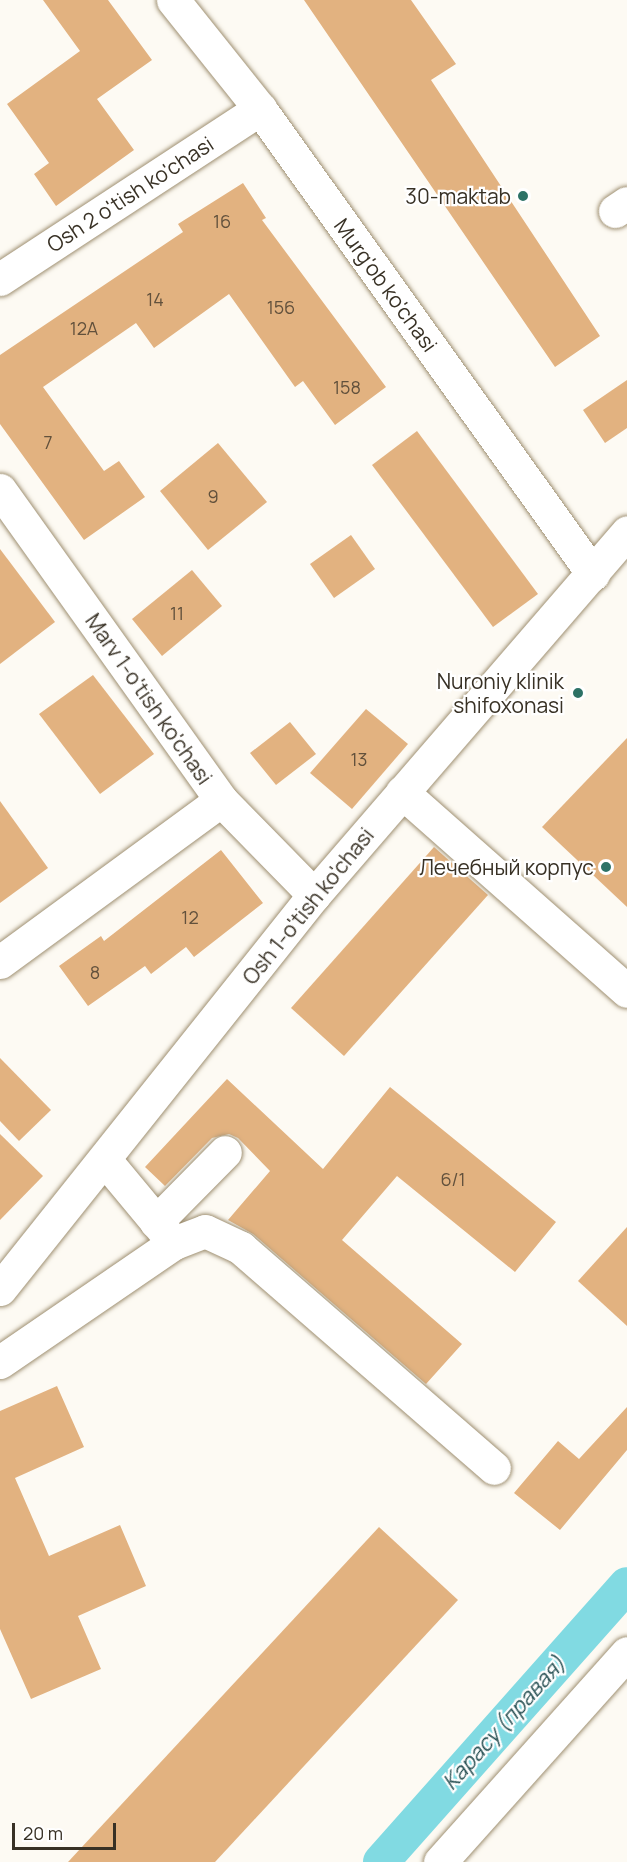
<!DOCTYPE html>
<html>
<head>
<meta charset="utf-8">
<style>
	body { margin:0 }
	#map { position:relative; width:627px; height:1862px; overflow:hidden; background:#fdfaf3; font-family:Manrope,sans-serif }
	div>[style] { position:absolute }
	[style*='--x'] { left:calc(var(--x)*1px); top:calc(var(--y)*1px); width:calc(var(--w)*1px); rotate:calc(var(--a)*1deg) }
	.canal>* { height:36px; margin:-18px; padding:0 18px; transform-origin:18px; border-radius:18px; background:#81dae2 }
	.building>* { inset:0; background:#e2b280 }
	.roads { filter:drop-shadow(0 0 2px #9f9072) drop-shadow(0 0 2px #9f9072) }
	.minor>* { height:33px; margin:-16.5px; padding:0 16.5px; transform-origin:16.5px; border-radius:16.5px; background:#fff }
	.dots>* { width:16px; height:16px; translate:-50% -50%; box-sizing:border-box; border:3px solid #fff; border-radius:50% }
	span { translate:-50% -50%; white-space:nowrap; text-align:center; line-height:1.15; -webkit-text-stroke:4.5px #fff; paint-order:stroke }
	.number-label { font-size:18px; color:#62513c }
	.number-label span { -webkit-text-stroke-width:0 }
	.street-label { font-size:21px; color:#383125 }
	.poi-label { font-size:21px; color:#383125 }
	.right { translate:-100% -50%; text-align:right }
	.water-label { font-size:22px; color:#275053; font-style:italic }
	.scale { position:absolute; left:12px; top:1823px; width:104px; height:27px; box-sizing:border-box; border:3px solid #383125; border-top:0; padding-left:8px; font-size:18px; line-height:21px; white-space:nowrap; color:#383125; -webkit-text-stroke:4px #fff; paint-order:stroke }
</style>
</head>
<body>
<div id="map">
	<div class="canal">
		<div style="--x:381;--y:1862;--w:370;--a:-48.4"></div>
	</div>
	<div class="building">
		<div style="clip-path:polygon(43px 0,108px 0,152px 60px,97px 99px,134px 150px,56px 206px,34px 174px,49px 163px,7px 104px,80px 51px)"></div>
		<div style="clip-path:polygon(304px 0,411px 0,456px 64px,431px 80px,600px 336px,555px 367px)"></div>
		<div style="clip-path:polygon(243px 183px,266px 218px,262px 220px,386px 387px,335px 425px,303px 381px,295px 387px,229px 294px,154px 348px,136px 323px,43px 387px,104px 471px,119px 461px,145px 497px,84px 540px,0 424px,0 355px,183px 232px,178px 224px)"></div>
		<div style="clip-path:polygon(627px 380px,627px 428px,605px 443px,583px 410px)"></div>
		<div style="clip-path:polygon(417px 431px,538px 594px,493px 627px,372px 465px)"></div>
		<div style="clip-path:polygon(218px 443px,267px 502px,208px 550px,160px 491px)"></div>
		<div style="clip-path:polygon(351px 535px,375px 569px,334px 598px,310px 564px)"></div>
		<div style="clip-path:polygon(0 549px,55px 622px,0 664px)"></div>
		<div style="clip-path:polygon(192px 570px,222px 606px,162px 656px,132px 619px)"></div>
		<div style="clip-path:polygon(93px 675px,154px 754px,100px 794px,39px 714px)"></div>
		<div style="clip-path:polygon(366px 709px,408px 744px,352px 809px,310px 773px)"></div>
		<div style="clip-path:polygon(290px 722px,316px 754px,276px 785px,250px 753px)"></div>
		<div style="clip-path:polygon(627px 738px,627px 907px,542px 827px)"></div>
		<div style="clip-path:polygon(0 801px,48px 868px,0 903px)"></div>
		<div style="clip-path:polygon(434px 847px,488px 895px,344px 1056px,291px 1008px)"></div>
		<div style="clip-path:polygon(221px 850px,263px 903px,194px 957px,186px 947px,151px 974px,145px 966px,88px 1006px,59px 966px,101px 936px,104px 941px)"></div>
		<div style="clip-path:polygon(0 1058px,51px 1110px,19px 1141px,0 1121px)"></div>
		<div style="clip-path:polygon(227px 1079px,323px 1169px,390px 1087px,556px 1222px,515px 1272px,397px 1176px,342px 1240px,462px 1344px,426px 1384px,253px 1234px,228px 1220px,270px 1171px,238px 1138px,229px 1134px,212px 1138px,165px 1186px,145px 1167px)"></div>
		<div style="clip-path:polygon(0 1134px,43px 1176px,0 1220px)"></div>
		<div style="clip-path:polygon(627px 1227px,627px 1326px,578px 1281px)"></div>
		<div style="clip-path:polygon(57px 1386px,84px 1447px,15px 1478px,49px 1556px,120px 1525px,146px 1586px,78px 1616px,101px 1669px,31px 1699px,0 1629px,0 1411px)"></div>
		<div style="clip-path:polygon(627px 1407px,627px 1450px,560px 1530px,514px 1493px,558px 1441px,579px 1459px)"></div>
		<div style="clip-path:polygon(379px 1527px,458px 1600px,215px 1862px,68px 1862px)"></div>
	</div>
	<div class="roads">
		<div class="minor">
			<div style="--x:173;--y:0;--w:139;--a:51.4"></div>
			<div style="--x:260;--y:109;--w:572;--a:54.39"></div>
			<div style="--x:615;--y:211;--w:14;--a:-34"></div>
			<div style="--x:0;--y:279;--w:311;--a:-33.2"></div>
			<div style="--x:0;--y:490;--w:381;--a:54.5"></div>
			<div style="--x:221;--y:800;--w:133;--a:45.6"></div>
			<div style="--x:402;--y:792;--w:300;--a:41.5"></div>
			<div style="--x:0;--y:962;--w:274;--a:-36.2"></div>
			<div style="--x:156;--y:1222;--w:98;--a:-45.4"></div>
			<div style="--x:174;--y:1243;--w:33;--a:-21"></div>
			<div style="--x:205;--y:1231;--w:40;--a:25"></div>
			<div style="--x:241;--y:1248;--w:335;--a:41"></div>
			<div style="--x:0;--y:1289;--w:504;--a:-51.45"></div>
			<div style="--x:314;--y:895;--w:479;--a:-49.2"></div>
			<div style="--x:0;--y:1362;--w:211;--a:-34.4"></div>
			<div style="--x:174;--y:1243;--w:107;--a:-129.7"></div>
			<div style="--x:440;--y:1862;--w:280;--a:-48.2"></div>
		</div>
	</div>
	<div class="dots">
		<div style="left:523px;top:196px;background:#2d7266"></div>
		<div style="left:578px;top:693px;background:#2d7266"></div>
		<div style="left:606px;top:867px;background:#2d7266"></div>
	</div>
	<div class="number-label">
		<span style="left:222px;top:221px">16</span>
		<span style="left:155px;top:299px">14</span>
		<span style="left:281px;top:307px">156</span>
		<span style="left:84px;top:328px">12А</span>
		<span style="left:347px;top:387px">158</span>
		<span style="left:48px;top:442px">7</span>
		<span style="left:213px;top:496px">9</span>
		<span style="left:177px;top:613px">11</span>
		<span style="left:359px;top:759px">13</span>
		<span style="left:190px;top:917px">12</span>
		<span style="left:95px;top:972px">8</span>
		<span style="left:453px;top:1179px">6/1</span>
	</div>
	<div class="street-label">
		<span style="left:130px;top:194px;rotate:-33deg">Osh 2 o'tish ko'chasi</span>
		<span style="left:386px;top:285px;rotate:54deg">Murg'ob ko'chasi</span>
		<span style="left:149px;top:699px;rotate:55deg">Marv 1-o'tish ko'chasi</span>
		<span style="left:308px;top:906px;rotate:-51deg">Osh 1-o'tish ko'chasi</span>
	</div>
	<div class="poi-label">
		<span class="right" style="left:511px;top:196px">30-maktab</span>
		<span class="right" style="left:564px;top:693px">Nuroniy klinik<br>shifoxonasi</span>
		<span class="right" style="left:594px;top:867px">Лечебный корпус</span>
	</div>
	<div class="water-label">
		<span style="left:504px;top:1723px;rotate:-48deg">Карасу (правая)</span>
	</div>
	<div class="scale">20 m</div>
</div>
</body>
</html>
